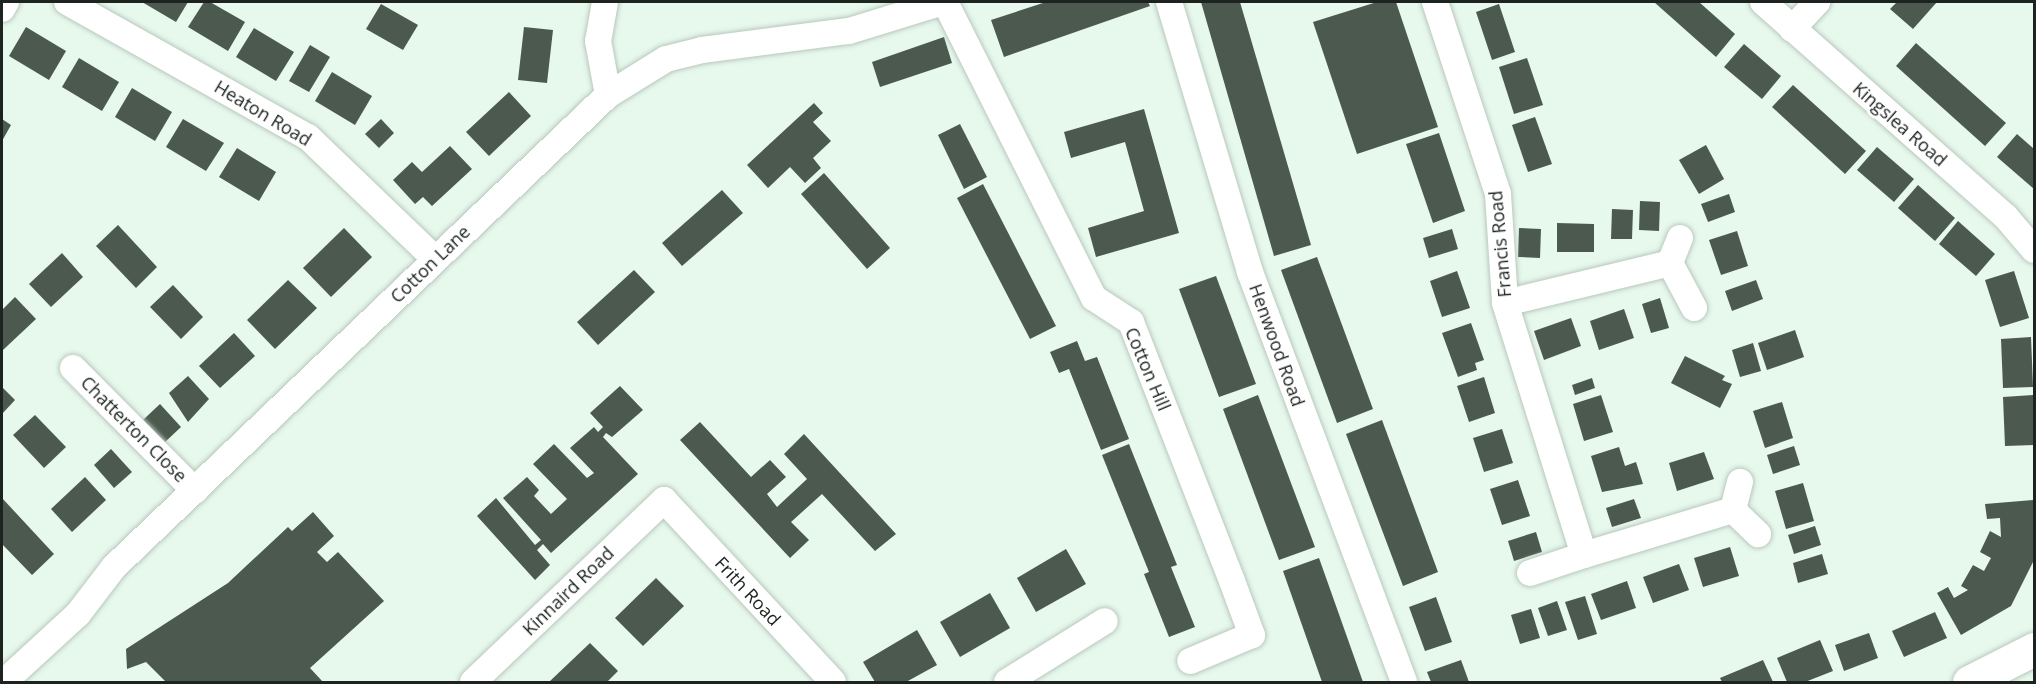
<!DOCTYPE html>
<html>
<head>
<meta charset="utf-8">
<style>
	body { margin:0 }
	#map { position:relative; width:2036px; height:684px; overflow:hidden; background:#e7f8ec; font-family:"Open Sans",sans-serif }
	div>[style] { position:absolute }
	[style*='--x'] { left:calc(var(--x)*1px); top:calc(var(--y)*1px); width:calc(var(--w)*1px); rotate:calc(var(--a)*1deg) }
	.building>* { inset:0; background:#4b594f }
	.roads { filter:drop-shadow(0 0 2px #b8c8bd) drop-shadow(0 0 2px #b8c8bd) }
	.street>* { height:26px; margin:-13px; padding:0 13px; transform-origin:13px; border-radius:13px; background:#fff }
	.secondary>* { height:33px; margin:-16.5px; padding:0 16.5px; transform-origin:16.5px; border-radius:16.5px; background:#fff }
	span { translate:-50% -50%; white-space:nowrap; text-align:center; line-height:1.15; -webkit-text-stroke:6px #fff; paint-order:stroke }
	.street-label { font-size:18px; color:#1d241f }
	.frame { position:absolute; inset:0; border:3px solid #1d241f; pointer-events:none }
</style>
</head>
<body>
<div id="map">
	<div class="building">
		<div style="clip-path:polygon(142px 2px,188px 2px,176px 22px)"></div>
		<div style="clip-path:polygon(204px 2px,210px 2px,245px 22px,228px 51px,188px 27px)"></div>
		<div style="clip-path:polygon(1046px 2px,1148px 2px,1150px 6px,1004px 57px,991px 20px)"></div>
		<div style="clip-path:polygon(1201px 2px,1240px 2px,1311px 245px,1274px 256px)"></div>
		<div style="clip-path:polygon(1377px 2px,1396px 2px,1438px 127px,1357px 154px,1313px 22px)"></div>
		<div style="clip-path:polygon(1654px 2px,1699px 2px,1735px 34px,1716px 57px)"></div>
		<div style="clip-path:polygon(1897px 2px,1937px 2px,1913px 29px,1890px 9px)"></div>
		<div style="clip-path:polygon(381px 4px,418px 25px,403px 50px,366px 29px)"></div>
		<div style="clip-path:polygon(1499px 4px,1515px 52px,1492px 60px,1476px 12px)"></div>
		<div style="clip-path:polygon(26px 27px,66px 51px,49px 80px,9px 56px)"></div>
		<div style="clip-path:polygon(524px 27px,553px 30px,547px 83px,518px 80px)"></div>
		<div style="clip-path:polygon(254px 28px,294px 52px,276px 81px,236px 57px)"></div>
		<div style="clip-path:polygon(944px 37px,952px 63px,880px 87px,872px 62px)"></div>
		<div style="clip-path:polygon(1916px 43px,2006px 123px,1985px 146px,1896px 66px)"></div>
		<div style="clip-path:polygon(1744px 44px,1781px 76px,1762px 99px,1724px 67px)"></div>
		<div style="clip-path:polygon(310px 45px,330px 57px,309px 92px,289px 81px)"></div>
		<div style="clip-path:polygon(79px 58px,119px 82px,102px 111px,62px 87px)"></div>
		<div style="clip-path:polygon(1527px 58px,1543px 105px,1514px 114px,1499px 67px)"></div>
		<div style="clip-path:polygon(332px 72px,372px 96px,355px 125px,315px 101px)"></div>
		<div style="clip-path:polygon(1793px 85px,1866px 151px,1845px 174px,1772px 107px)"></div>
		<div style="clip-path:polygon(132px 88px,172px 112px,155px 141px,115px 117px)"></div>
		<div style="clip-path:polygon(509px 92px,531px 116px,489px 156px,466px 132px)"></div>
		<div style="clip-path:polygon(814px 103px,823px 113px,813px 122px,831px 141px,813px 158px,821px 168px,805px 183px,790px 167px,768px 188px,747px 165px)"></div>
		<div style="clip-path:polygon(1144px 109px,1179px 233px,1096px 257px,1088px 228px,1144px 211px,1125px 142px,1071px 158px,1064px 132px)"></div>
		<div style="clip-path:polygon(1535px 117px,1552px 164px,1528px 172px,1512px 125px)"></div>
		<div style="clip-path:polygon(2px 119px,11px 125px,2px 141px)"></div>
		<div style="clip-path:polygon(183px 119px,224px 143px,206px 171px,166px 147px)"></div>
		<div style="clip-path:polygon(381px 119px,394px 133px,379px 148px,365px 134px)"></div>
		<div style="clip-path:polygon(960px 124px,987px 177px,964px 189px,938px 135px)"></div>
		<div style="clip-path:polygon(1439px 133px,1465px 211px,1433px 223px,1406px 144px)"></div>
		<div style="clip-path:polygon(2017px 134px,2034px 149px,2034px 189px,1997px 157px)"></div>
		<div style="clip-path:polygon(1706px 145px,1724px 179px,1699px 194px,1679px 160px)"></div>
		<div style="clip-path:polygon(450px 146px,472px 169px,432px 206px,423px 197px,415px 204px,393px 180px,412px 162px,422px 172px)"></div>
		<div style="clip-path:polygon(1877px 147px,1914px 179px,1894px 202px,1857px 170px)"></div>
		<div style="clip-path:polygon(237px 148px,276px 172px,259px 201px,219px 177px)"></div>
		<div style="clip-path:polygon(824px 173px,890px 248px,867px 269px,801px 194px)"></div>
		<div style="clip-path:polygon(983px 184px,1056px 326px,1030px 339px,957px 198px)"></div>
		<div style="clip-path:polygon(1918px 185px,1955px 218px,1935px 241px,1898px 208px)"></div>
		<div style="clip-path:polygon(722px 190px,743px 213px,682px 266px,662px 243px)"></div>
		<div style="clip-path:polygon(1729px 194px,1735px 212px,1708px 222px,1701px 204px)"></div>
		<div style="clip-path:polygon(1640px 201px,1660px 202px,1659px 231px,1639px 230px)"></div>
		<div style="clip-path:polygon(1612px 209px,1633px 210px,1632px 239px,1611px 239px)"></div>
		<div style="clip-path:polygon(1958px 221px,1995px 254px,1976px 276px,1939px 244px)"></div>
		<div style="clip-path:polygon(1557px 223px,1594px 224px,1594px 252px,1557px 252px)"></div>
		<div style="clip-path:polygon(118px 225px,157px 267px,136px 288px,96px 246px)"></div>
		<div style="clip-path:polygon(344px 228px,372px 257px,331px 297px,303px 268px)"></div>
		<div style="clip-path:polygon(1519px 228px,1541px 229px,1540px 258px,1518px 257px)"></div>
		<div style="clip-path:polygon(1452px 229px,1458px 249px,1429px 258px,1423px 238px)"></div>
		<div style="clip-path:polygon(1737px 231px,1748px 266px,1721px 275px,1709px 240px)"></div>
		<div style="clip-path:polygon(62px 253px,83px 277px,51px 307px,29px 284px)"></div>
		<div style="clip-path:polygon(1317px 257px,1373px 409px,1337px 423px,1281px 270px)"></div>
		<div style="clip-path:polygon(634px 270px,655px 292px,598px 345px,577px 322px)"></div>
		<div style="clip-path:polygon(1457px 271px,1470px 308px,1442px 317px,1430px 281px)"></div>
		<div style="clip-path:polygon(2014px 271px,2029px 318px,2000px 327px,1985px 280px)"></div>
		<div style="clip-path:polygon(1216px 276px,1256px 384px,1219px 397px,1179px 289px)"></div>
		<div style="clip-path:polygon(288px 280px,317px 308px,275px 349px,247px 320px)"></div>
		<div style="clip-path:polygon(1756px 280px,1763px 299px,1732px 311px,1725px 291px)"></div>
		<div style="clip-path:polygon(173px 285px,203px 317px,181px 339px,150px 307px)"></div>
		<div style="clip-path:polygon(15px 297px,36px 319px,3px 350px,2px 310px)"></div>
		<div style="clip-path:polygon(1660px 298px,1669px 328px,1651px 333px,1642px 304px)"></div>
		<div style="clip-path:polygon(1624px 309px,1634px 338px,1599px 350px,1590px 321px)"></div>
		<div style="clip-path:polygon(1571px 318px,1581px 346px,1544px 360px,1534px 331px)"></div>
		<div style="clip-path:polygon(1471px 323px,1484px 360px,1475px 363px,1477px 370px,1458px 377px,1442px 333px)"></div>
		<div style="clip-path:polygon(1795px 330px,1804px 357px,1767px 370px,1758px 343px)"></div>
		<div style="clip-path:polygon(234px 333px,255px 356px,220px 388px,199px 366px)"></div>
		<div style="clip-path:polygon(2031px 337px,2033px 387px,2003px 388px,2001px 339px)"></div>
		<div style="clip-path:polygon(1077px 341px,1085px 361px,1097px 357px,1129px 439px,1101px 450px,1069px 369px,1059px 373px,1050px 352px)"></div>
		<div style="clip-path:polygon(1753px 343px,1761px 371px,1740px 377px,1732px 350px)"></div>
		<div style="clip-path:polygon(1685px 356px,1725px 376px,1722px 380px,1732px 384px,1720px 408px,1671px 383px)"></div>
		<div style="clip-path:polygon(188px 376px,209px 399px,188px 422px,169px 393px)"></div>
		<div style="clip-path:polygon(1484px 377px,1495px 413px,1469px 422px,1457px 386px)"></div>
		<div style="clip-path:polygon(1592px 378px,1595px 388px,1575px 395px,1572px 385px)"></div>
		<div style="clip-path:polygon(620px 386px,643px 410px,612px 437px,606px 433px,603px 437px,638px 474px,551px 553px,543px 544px,537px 550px,550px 565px,535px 580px,477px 516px,496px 498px,535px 545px,541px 540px,503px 498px,527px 477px,539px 490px,534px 496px,551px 514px,567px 499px,533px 464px,554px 444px,587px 478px,594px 473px,570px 448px,594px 427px,598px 432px,603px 427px,590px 413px)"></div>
		<div style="clip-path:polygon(2px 387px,15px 400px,2px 414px)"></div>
		<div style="clip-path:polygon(1258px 395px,1315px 547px,1279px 560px,1223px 409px)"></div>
		<div style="clip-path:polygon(1601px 395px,1613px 432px,1584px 441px,1573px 404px)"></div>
		<div style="clip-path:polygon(2033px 395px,2034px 445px,2005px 446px,2003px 397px)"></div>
		<div style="clip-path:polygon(1782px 402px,1793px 438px,1765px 448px,1753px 411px)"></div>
		<div style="clip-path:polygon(160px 404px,181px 427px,164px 443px,143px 420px)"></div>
		<div style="clip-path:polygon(35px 415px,66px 447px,44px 468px,13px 435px)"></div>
		<div style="clip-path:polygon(1382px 420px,1438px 572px,1403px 586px,1346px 434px)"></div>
		<div style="clip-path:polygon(700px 422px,751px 477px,770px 460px,786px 477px,767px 494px,777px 507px,807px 479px,784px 454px,804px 434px,896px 534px,875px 551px,822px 494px,791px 522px,809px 540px,790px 558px,680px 440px)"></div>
		<div style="clip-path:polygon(1502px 429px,1513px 463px,1484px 472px,1473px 438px)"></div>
		<div style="clip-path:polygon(1129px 444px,1177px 565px,1171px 567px,1195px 627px,1169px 637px,1144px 574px,1149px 572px,1102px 455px)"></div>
		<div style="clip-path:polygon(1794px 446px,1800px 465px,1773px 474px,1767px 455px)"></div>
		<div style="clip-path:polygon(1619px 447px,1625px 466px,1636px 462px,1643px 484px,1602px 492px,1591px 456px)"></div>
		<div style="clip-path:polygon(111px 449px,132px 472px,114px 488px,94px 465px)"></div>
		<div style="clip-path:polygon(1704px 452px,1714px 479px,1677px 491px,1669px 463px)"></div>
		<div style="clip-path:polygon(85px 477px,106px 500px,72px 532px,51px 509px)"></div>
		<div style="clip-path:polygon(1518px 480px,1530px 516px,1502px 525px,1490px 489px)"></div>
		<div style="clip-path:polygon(1803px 483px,1814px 521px,1786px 529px,1775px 491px)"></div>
		<div style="clip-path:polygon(2px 498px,54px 554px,32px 575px,2px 544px)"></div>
		<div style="clip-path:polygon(1634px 499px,1641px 518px,1612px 527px,1606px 508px)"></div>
		<div style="clip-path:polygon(2033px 500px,2034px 560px,2011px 606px,1961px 635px,1937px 593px,1948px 587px,1954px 598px,1968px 590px,1961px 586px,1973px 565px,1984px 571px,1991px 558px,1980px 552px,1990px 531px,2001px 537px,2000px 518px,1987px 519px,1985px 504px)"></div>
		<div style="clip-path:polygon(313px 512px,334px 536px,317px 552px,327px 562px,338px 552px,384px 601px,310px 668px,323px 682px,166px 682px,146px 662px,127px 669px,126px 649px,228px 583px,288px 527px,292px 531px)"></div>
		<div style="clip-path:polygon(1815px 526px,1821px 545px,1794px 554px,1788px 535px)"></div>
		<div style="clip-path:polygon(1536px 532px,1542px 552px,1514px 561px,1508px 541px)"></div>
		<div style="clip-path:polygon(1730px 547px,1739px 576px,1703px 587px,1694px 558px)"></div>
		<div style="clip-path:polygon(1066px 549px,1086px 584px,1036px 612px,1017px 578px)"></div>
		<div style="clip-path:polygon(1822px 554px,1828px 574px,1798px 583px,1793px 563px)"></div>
		<div style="clip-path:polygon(1319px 558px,1363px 682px,1322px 682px,1283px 571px)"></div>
		<div style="clip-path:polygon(1679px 564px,1689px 590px,1653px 603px,1643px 577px)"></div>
		<div style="clip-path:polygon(656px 578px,684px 606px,643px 646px,615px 618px)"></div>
		<div style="clip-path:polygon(1627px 581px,1636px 608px,1601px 620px,1591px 594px)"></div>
		<div style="clip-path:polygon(990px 593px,1010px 628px,960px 657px,940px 622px)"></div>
		<div style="clip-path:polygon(1585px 596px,1597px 634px,1578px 640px,1565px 602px)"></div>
		<div style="clip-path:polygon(1436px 597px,1452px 642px,1425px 651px,1409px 607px)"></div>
		<div style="clip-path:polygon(1557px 601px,1567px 630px,1548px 636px,1538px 608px)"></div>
		<div style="clip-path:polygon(1531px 609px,1540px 638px,1520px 644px,1511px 615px)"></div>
		<div style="clip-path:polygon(1935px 612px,1947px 638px,1904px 657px,1892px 631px)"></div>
		<div style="clip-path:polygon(917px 630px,937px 665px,906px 682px,875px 682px,863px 662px)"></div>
		<div style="clip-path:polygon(1869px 633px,1878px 658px,1844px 671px,1835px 645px)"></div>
		<div style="clip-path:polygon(1820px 640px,1833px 671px,1805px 682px,1787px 682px,1777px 658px)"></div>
		<div style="clip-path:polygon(590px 643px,618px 671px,607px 682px,549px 682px)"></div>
		<div style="clip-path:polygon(1461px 660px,1469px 682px,1431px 682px,1427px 672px)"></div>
		<div style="clip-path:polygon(1763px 660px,1773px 682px,1722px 682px,1720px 678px)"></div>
	</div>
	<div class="roads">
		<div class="street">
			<div style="--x:67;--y:2;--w:276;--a:29.3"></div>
			<div style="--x:308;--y:137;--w:176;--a:43.8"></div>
			<div style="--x:605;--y:2;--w:40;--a:100"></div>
			<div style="--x:598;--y:41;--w:55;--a:79.5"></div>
			<div style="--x:945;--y:2;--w:331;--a:63.3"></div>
			<div style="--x:1094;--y:298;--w:44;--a:33"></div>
			<div style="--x:1131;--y:322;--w:278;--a:68.7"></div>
			<div style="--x:1232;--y:581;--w:58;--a:69.7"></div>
			<div style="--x:1252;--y:635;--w:67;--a:157.2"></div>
			<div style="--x:1169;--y:2;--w:282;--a:73.3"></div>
			<div style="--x:1250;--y:272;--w:438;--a:69.4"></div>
			<div style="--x:1435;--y:2;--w:202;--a:71.8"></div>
			<div style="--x:1498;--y:194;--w:109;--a:86.3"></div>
			<div style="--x:1505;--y:303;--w:264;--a:72.6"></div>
			<div style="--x:1584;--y:555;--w:156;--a:-16.8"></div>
			<div style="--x:1733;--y:510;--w:29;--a:-76"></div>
			<div style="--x:1763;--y:2;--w:324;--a:41.5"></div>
			<div style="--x:2006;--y:217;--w:43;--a:49.7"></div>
			<div style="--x:2;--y:9;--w:8;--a:-60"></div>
			<div style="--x:1792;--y:29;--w:37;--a:-47"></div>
			<div style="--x:1680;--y:238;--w:27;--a:112"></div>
			<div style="--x:1670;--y:263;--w:51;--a:61.9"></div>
			<div style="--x:1505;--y:303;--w:170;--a:-13.6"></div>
			<div style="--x:73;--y:368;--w:173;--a:45.2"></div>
			<div style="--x:1733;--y:510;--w:35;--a:44"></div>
			<div style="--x:1530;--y:573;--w:57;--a:-18.4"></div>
			<div style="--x:4;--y:682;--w:100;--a:-42.6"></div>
			<div style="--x:78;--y:614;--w:59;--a:-52.5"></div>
			<div style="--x:114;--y:567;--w:683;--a:-43.7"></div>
			<div style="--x:608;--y:95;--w:68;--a:-31.8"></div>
			<div style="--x:666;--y:59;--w:37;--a:-14"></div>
			<div style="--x:702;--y:50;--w:148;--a:-7.4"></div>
			<div style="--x:849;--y:31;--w:98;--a:-17.1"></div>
			<div style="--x:473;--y:682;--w:264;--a:-43.6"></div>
			<div style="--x:664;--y:500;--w:248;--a:47.1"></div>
			<div style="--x:1007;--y:682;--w:115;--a:-31.9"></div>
		</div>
		<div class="secondary">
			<div style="--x:1969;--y:682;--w:73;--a:-26.9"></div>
		</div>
	</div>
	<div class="street-label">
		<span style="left:263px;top:113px;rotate:31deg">Heaton Road</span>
		<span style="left:1900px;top:124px;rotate:41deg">Kingslea Road</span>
		<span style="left:1500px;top:244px;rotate:-95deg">Francis Road</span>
		<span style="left:430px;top:264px;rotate:-44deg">Cotton Lane</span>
		<span style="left:1277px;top:345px;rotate:70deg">Henwood Road</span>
		<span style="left:1148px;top:369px;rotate:67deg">Cotton Hill</span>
		<span style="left:134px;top:429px;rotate:45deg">Chatterton Close</span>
		<span style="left:568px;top:591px;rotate:-44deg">Kinnaird Road</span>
		<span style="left:748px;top:591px;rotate:47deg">Frith Road</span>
	</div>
	<div class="frame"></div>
</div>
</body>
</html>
